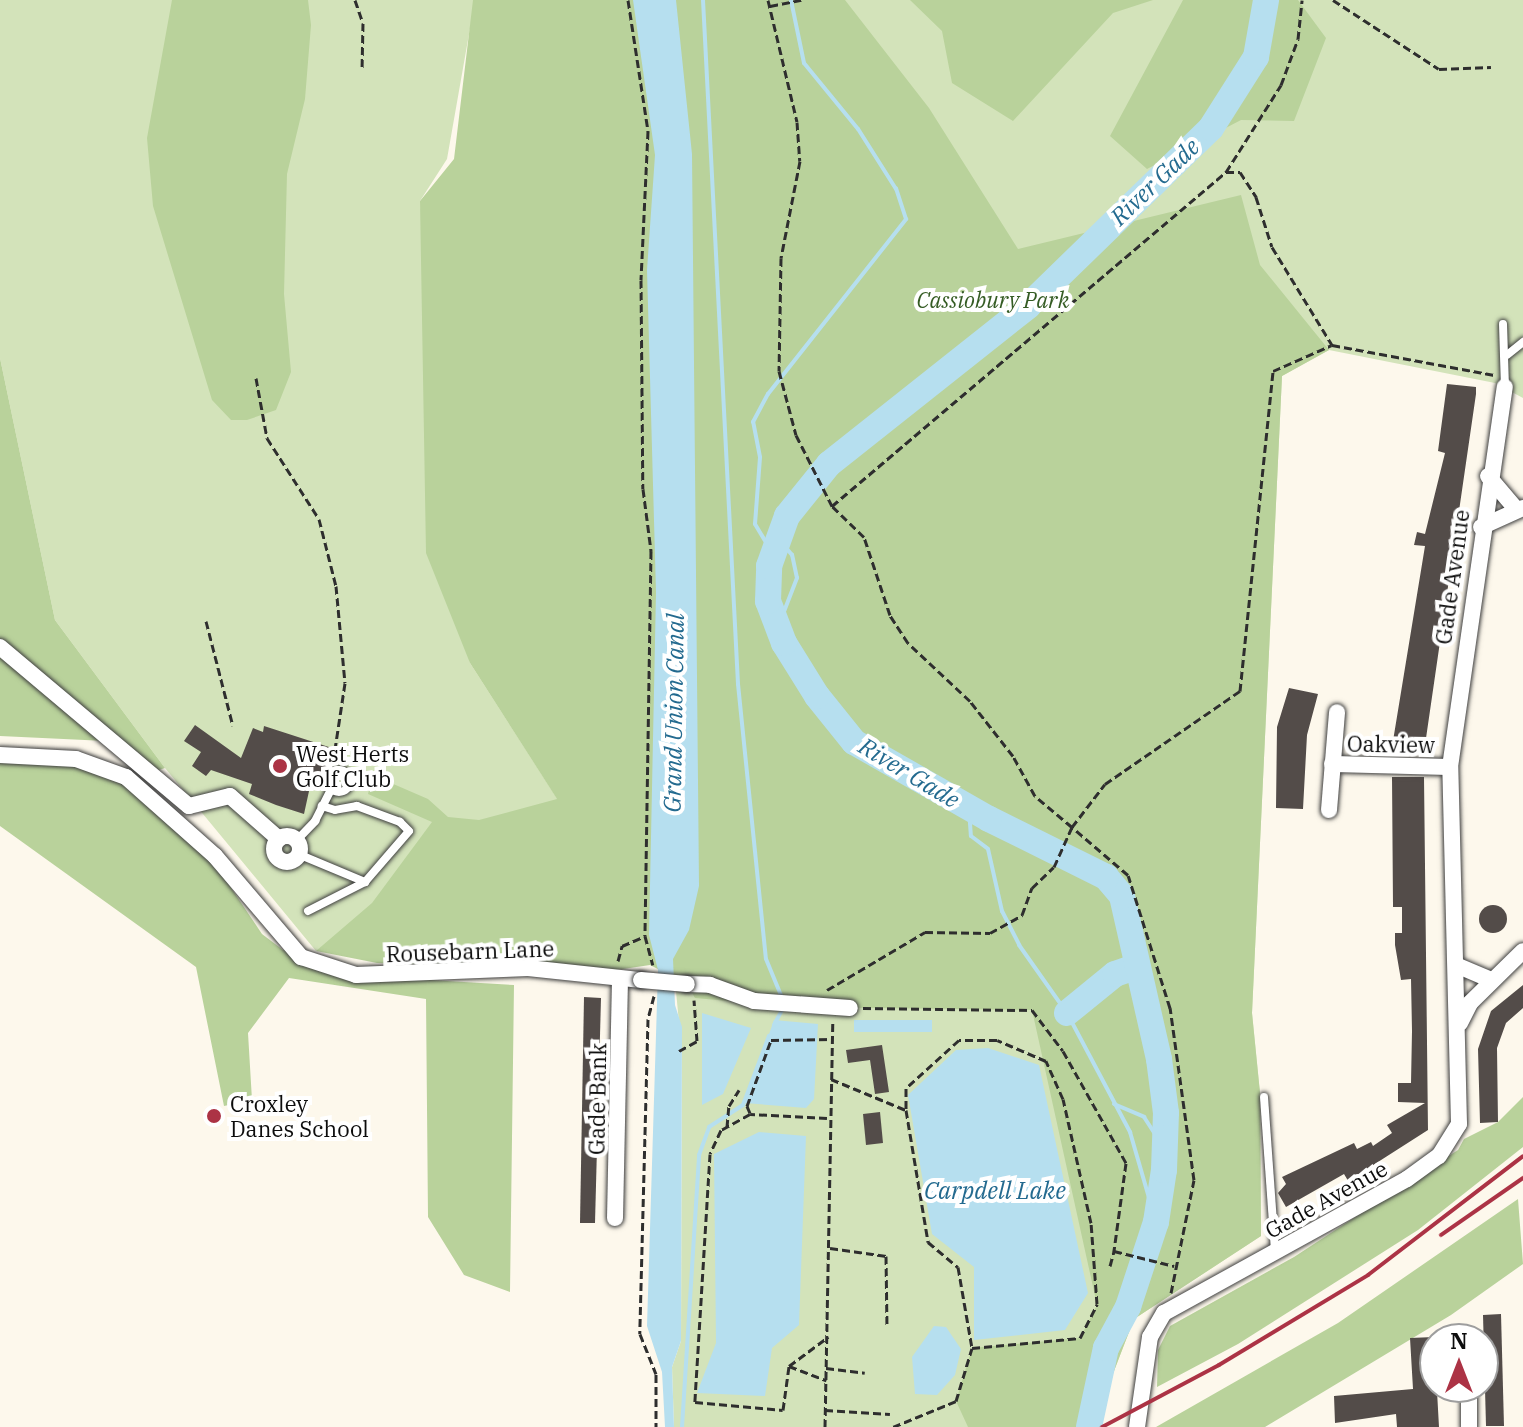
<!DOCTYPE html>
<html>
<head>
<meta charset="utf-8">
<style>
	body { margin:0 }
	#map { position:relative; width:1523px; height:1427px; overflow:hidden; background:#fdf8ec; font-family:"IBM Plex Serif",serif }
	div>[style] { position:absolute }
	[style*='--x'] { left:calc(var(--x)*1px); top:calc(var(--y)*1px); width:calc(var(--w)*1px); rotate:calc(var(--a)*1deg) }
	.green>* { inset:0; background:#d3e3ba }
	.forest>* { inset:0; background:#b9d29b }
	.water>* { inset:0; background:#b6dfef }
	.stream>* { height:4px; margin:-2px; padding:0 2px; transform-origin:2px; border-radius:2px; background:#b6dfef }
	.river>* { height:26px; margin:-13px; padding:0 13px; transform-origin:13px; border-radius:13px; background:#b6dfef }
	.building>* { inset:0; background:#534c49 }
	.round { border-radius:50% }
	.path>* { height:3px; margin-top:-1.5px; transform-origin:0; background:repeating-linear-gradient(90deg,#2e2e2e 0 8px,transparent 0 12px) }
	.roads { filter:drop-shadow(0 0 2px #3f3f3f) drop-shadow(0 0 2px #3f3f3f) }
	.lane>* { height:8px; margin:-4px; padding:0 4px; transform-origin:4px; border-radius:4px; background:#fff }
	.lane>.ring { margin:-4px; padding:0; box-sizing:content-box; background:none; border:8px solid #fff; border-radius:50% }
	.street>* { height:16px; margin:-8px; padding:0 8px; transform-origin:8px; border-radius:8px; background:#fff }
	.street>.ring { margin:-8px; padding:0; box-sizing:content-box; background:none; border:16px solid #fff; border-radius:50% }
	.rail>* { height:4px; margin:-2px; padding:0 2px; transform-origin:2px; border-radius:2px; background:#ac3345 }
	.bridges { filter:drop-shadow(0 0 2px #3f3f3f) drop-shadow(0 0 2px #3f3f3f) }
	.street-bridge>* { height:16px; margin:-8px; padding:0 8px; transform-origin:8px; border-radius:8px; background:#fff }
	.dots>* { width:22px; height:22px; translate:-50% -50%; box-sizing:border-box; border:4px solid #fff; border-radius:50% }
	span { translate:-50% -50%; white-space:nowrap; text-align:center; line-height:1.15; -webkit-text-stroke:8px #fff; paint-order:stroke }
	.park-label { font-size:22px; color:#355c24; font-style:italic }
	.street-label { font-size:22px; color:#0c0c0c }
	.poi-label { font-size:22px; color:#0c0c0c }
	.left { translate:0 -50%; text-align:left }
	.water-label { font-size:24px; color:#236a8f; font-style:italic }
	.north { position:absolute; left:1419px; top:1323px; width:80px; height:80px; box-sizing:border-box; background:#fff; border:2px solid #9e9e9e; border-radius:50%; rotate:0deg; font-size:22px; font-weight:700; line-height:32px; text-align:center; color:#0c0c0c }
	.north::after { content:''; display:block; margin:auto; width:28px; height:36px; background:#ac3345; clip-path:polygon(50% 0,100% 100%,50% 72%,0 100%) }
</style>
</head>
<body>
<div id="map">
	<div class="green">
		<div style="clip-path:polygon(0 0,475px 0,447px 159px,420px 201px,470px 663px,558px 800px,316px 951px,165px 768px,55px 620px,0 358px)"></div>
		<div style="clip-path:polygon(676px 0,1523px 0,1523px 398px,1495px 383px,1329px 350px,1282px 376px,1252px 1013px,1260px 1093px,1261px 1236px,1134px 1319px,1104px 1397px,1035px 1427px,674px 1427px,672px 1367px,681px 1341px,682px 1055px,673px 959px)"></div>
	</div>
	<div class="forest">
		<div style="clip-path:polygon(172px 0,308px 0,311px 25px,305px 99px,287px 174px,284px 294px,291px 372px,276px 410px,247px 420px,231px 420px,212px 400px,153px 206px,147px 138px)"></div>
		<div style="clip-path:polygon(473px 0,845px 0,929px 108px,1018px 249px,1241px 195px,1260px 265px,1329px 350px,1282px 376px,1252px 1013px,1260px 1093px,1261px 1236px,1134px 1319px,1104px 1397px,1092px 1403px,1086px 1427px,968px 1427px,956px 1401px,972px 1348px,1080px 1338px,1097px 1305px,1032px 1010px,794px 1007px,695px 998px,687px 984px,650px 965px,603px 972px,377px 963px,316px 951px,372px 903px,432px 822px,368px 794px,371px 782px,391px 783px,428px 799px,448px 817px,479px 820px,557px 799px,470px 663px,426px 553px,420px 201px,454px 159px)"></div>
		<div style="clip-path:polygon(910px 0,1153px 0,1113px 13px,1013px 121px,952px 83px,942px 31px)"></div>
		<div style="clip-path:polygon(1183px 0,1298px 0,1326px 38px,1294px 121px,1241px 120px,1147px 169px,1110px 136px)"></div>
		<div style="clip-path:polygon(0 358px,55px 620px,165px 768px,141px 776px,106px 741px,0 736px)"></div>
		<div style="clip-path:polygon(0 751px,62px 752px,128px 787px,217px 867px,262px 934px,283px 950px,397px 978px,514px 985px,510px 1292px,464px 1275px,428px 1217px,426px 999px,289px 978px,248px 1033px,252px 1100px,224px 1106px,196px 967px,0 826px)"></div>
		<div style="clip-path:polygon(1523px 1097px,1523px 1147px,1418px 1230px,1238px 1344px,1157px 1387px,1158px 1350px,1170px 1326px,1294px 1257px,1458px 1150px,1464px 1139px,1498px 1122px)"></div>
		<div style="clip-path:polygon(1518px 1199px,1523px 1264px,1451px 1315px,1265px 1427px,1156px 1427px,1338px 1323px)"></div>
	</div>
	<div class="water">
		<div style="clip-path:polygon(633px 0,676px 0,692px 154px,699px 886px,689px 930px,673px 959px,675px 1005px,682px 1027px,681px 1341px,672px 1367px,674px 1427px,665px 1427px,662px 1372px,647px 1326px,658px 970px,649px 935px,656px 592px,647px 270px,655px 155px)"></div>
		<div style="clip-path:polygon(702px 1013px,751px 1028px,723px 1094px,702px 1105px)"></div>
		<div style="clip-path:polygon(774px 1020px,818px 1024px,814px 1099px,806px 1108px,745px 1103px)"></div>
		<div style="clip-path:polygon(854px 1020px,932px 1020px,932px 1032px,854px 1032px)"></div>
		<div style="clip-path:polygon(988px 1048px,1039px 1065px,1088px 1293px,1065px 1330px,974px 1340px,974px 1267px,932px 1234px,908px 1095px,956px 1050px)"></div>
		<div style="clip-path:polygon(759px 1132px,806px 1136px,799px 1325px,772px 1348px,765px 1396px,697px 1393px,716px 1343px,714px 1154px)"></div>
		<div style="clip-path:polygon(934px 1326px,946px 1327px,961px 1349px,955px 1375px,937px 1395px,915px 1394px,912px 1357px)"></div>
	</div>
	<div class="stream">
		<div style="--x:703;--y:0;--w:685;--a:87.07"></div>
		<div style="--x:738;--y:684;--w:276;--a:84.2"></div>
		<div style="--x:766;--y:959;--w:44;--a:67.5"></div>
		<div style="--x:773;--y:554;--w:35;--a:-121"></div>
		<div style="--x:755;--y:524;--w:67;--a:-85.7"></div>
		<div style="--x:760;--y:457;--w:36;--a:-101"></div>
		<div style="--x:753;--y:422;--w:32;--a:-62"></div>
		<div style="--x:768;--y:394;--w:223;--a:-51.7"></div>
		<div style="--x:906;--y:219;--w:32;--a:-108"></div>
		<div style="--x:896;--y:189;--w:71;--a:-122.3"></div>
		<div style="--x:858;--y:129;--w:85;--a:-129.3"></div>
		<div style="--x:804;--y:63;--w:64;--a:-101.7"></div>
		<div style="--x:778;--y:627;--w:53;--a:-68.8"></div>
		<div style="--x:797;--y:578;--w:24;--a:-102"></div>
		<div style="--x:792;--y:555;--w:22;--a:-129"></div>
		<div style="--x:969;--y:809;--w:27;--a:86"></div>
		<div style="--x:971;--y:836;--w:21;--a:37"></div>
		<div style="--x:988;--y:849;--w:64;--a:77.3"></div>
		<div style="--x:1002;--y:911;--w:38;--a:63"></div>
		<div style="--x:1019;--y:945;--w:83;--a:54.8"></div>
		<div style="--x:1067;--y:1013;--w:135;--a:62.1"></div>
		<div style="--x:1130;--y:1132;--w:94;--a:73.9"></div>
		<div style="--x:774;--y:1025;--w:19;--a:-62"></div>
		<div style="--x:1114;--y:1104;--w:33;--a:23"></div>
		<div style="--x:1144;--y:1117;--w:38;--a:57"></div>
		<div style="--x:682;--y:1427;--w:273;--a:-86.4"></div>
		<div style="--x:699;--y:1155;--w:30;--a:-70"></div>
		<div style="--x:709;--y:1127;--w:40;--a:-32.9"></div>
		<div style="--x:743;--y:1105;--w:74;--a:-69.4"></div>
	</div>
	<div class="river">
		<div style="--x:1067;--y:1013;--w:62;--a:-39.1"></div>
		<div style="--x:1115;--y:974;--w:21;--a:-19"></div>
		<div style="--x:1089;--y:1427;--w:81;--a:-77.9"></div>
		<div style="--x:1106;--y:1348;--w:47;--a:-61.8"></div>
		<div style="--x:1128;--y:1307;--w:89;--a:-71.8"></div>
		<div style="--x:1156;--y:1222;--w:53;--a:-81.3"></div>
		<div style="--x:1164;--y:1170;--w:57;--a:-88"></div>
		<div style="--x:1166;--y:1113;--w:54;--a:-97.4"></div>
		<div style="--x:1159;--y:1059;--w:167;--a:-102.8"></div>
		<div style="--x:1122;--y:896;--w:25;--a:-130"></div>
		<div style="--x:1106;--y:877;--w:131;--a:-153.6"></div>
		<div style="--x:989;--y:819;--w:155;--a:-150.3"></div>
		<div style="--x:854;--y:742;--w:59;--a:-128.8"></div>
		<div style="--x:817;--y:696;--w:62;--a:-121.9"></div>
		<div style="--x:784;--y:643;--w:45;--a:-110.9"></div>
		<div style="--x:768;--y:601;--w:35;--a:-88"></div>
		<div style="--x:769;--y:566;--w:53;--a:-70.2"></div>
		<div style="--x:787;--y:516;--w:67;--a:-51.1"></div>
		<div style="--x:829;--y:464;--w:254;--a:-38.4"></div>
		<div style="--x:1028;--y:306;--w:255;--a:-44.2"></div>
		<div style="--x:1211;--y:128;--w:84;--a:-57.6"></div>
		<div style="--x:1256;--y:57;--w:58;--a:-80"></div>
	</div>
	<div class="building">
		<div style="clip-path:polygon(1447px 384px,1476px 387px,1476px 394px,1424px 752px,1392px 747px,1425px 546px,1414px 545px,1417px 532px,1425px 534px,1445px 453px,1438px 451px)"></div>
		<div style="clip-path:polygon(1289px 688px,1318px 694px,1307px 735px,1303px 809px,1276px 808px,1277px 727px)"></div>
		<div style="clip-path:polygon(195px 725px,241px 758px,253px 728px,263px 732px,264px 726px,335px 749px,328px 777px,311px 782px,304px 814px,276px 805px,249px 794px,252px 784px,211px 770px,206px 776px,192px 766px,201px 752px,184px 741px)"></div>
		<div style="clip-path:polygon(1392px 777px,1424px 777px,1428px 1130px,1367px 1169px,1369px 1174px,1350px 1184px,1344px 1174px,1286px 1207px,1278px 1193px,1286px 1184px,1282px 1177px,1354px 1143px,1357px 1149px,1371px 1142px,1373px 1146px,1392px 1133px,1387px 1125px,1425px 1103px,1398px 1102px,1398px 1083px,1411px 1083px,1412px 1031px,1411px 979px,1401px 980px,1395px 945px,1395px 933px,1402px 933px,1402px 907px,1393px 907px)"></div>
		<div class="round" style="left:1479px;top:905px;width:28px;height:28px"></div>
		<div style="clip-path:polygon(1523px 985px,1523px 1008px,1506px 1023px,1497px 1048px,1498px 1122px,1480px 1123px,1478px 1049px,1491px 1011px)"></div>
		<div style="clip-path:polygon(584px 997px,601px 998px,595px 1223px,580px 1223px)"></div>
		<div style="clip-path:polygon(882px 1045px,889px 1092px,875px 1094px,870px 1060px,848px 1063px,846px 1050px)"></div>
		<div style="clip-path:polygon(880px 1112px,883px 1143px,866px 1145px,863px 1114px)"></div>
		<div style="clip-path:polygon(1501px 1314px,1504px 1426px,1486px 1426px,1483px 1315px)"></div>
		<div style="clip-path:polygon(1434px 1337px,1439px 1427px,1397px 1427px,1396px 1414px,1335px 1423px,1334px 1396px,1413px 1389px,1410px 1338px)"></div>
	</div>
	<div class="path">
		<div style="--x:355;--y:0;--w:24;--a:71"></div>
		<div style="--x:363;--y:23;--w:47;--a:91.2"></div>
		<div style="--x:628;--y:0;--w:133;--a:81.3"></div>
		<div style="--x:648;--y:131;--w:149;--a:92.7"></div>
		<div style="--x:641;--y:280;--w:209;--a:89.5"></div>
		<div style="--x:643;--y:489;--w:63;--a:82.6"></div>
		<div style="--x:651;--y:551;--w:385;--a:90.9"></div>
		<div style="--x:645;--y:936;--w:30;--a:75"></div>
		<div style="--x:768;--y:0;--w:125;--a:76.6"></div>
		<div style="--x:797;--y:122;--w:39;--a:86"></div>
		<div style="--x:800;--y:161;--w:99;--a:101.1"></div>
		<div style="--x:781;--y:258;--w:113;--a:91"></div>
		<div style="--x:779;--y:371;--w:66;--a:75.1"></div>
		<div style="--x:796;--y:435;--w:80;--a:63.1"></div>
		<div style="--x:832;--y:506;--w:517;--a:-40.29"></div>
		<div style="--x:1226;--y:172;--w:14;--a:0"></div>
		<div style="--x:1240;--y:172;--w:30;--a:57"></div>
		<div style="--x:1256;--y:197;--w:52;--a:72.3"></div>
		<div style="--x:1272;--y:247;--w:115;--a:58.5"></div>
		<div style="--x:1332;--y:345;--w:165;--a:10.5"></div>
		<div style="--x:1333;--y:0;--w:126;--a:33.1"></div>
		<div style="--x:1439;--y:69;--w:52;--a:-2.2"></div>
		<div style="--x:770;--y:6;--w:32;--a:-11"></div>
		<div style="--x:1226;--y:172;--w:103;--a:-57.7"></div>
		<div style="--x:1281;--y:85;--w:49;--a:-69.7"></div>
		<div style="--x:1298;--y:39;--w:39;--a:-84"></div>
		<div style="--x:256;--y:378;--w:61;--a:79.6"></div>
		<div style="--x:267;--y:438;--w:96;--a:57.3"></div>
		<div style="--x:319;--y:519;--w:69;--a:75.8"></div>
		<div style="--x:336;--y:586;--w:97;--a:84.7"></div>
		<div style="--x:345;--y:683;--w:80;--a:98.6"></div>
		<div style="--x:206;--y:621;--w:108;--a:75.6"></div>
		<div style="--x:618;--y:961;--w:16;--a:-75"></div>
		<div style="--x:622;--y:946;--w:25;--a:-23"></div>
		<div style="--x:827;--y:990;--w:114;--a:-30.6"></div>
		<div style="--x:925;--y:932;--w:65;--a:0.9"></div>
		<div style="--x:990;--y:933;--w:37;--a:-29"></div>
		<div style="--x:1022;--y:915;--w:29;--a:-70"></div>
		<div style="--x:1032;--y:888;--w:30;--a:-44"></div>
		<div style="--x:1054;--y:867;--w:44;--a:-65.8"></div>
		<div style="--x:1072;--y:827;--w:48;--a:-140"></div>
		<div style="--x:1035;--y:796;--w:46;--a:-118.8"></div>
		<div style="--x:1013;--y:756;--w:70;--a:-128"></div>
		<div style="--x:970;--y:701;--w:85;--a:-136.9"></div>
		<div style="--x:908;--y:643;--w:33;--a:-123"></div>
		<div style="--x:890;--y:615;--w:82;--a:-108.4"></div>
		<div style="--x:864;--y:537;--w:45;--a:-135.9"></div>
		<div style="--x:654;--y:996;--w:24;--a:105"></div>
		<div style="--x:648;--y:1019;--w:315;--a:91.5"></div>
		<div style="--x:640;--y:1334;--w:43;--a:68.2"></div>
		<div style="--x:656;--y:1374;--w:53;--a:90"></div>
		<div style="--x:863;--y:1008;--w:169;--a:0.7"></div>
		<div style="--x:1032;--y:1010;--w:51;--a:52.9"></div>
		<div style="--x:1063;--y:1051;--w:129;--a:60.6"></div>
		<div style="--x:1126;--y:1163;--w:89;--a:97.8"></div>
		<div style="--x:1114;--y:1251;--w:62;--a:14"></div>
		<div style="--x:679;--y:1051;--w:21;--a:-29"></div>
		<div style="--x:697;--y:1041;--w:41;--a:-94.2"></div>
		<div style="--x:831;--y:1079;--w:81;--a:22.5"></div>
		<div style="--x:906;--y:1110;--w:134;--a:80.5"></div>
		<div style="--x:928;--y:1242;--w:39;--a:40"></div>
		<div style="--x:958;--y:1267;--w:82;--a:80.2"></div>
		<div style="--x:972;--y:1348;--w:108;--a:-5.3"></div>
		<div style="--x:1080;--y:1338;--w:38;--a:-63"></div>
		<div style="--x:1097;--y:1304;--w:81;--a:-94.2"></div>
		<div style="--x:1091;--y:1223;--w:127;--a:-102.7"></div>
		<div style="--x:1063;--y:1099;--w:42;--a:-114.1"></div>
		<div style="--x:1046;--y:1061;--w:53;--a:-156.8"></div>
		<div style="--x:997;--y:1040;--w:38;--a:180"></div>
		<div style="--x:959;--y:1040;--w:72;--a:137.8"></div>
		<div style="--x:906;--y:1088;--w:22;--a:90"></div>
		<div style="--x:750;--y:1113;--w:8;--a:-113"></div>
		<div style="--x:747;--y:1106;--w:70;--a:-70"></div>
		<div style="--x:771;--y:1040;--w:62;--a:-0.9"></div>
		<div style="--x:827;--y:1118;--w:77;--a:-177"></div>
		<div style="--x:750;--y:1114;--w:33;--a:151"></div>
		<div style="--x:721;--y:1130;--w:26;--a:115"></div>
		<div style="--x:710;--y:1154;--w:248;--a:93.5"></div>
		<div style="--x:695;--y:1402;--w:88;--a:5.2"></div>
		<div style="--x:783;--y:1410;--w:44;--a:-82.2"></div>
		<div style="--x:789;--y:1366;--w:49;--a:-36.6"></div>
		<div style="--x:727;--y:1127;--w:21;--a:-85"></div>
		<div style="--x:729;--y:1106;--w:19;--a:-58"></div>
		<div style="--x:830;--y:1248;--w:57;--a:8.1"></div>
		<div style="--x:886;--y:1256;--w:69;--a:89.2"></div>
		<div style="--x:1110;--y:1266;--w:16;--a:-75"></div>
		<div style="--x:1171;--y:1293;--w:115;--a:-78.5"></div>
		<div style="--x:1194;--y:1180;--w:174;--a:-97.9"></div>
		<div style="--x:1170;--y:1008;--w:139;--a:-107.5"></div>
		<div style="--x:1128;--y:875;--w:74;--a:-139.4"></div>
		<div style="--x:1072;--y:827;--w:54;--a:-52.5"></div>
		<div style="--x:1105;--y:784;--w:164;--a:-34.6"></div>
		<div style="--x:1240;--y:691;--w:322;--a:-84.1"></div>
		<div style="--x:1273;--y:371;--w:64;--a:-23.8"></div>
		<div style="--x:789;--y:1366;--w:40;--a:21"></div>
		<div style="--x:826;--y:1368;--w:39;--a:7"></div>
		<div style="--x:825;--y:1410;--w:65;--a:3.5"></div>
		<div style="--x:825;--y:1427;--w:407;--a:-88.9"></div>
		<div style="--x:893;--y:1427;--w:68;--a:-22.4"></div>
		<div style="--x:956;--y:1401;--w:55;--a:-73.2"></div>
	</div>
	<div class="roads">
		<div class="lane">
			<div style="--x:1503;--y:324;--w:63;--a:88.2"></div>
			<div style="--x:1507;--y:355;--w:21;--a:-39"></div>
			<div class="ring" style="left:328px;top:770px;width:14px;height:14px"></div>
			<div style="--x:296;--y:841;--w:28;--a:-46"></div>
			<div style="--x:315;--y:821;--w:36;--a:-63"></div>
			<div style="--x:298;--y:854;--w:73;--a:22.7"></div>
			<div style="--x:365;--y:882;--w:67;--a:-49.2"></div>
			<div style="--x:409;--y:831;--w:13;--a:-135"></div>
			<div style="--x:400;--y:822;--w:46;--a:-159.6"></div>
			<div style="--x:357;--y:806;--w:22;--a:170"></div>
			<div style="--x:335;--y:810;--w:14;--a:-163"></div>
			<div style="--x:308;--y:911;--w:64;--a:-27"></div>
			<div style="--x:1264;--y:1097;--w:155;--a:85.9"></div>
		</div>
		<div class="street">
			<div style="--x:1488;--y:476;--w:43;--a:49.7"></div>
			<div style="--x:1481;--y:527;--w:46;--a:-24.3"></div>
			<div style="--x:0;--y:647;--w:247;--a:40.1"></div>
			<div style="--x:189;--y:806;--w:42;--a:-13.7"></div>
			<div style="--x:230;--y:796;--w:65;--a:41.3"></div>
			<div style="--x:0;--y:755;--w:76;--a:3"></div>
			<div style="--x:76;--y:759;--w:53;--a:19.8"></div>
			<div style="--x:126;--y:777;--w:119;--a:41.6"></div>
			<div style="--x:215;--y:856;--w:133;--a:49.6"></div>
			<div style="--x:301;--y:957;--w:58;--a:18.1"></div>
			<div style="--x:356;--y:975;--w:172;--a:-2.3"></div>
			<div style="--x:528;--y:968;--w:114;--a:6.1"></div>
			<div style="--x:1332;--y:764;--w:118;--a:1.5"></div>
			<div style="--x:1329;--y:810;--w:98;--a:-85.3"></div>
			<div class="ring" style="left:274px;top:836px;width:10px;height:10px"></div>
			<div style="--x:1456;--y:965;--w:38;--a:23"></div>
			<div style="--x:687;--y:984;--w:23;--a:2"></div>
			<div style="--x:710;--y:985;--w:47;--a:20"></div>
			<div style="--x:754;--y:1001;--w:96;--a:4.2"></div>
			<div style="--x:1460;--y:1023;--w:22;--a:-63"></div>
			<div style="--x:1470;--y:1003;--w:74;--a:-44.5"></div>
			<div style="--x:615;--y:1218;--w:237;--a:-88.8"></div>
			<div style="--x:1469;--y:1387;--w:40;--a:90"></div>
			<div style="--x:1137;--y:1427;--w:91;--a:-81.8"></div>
			<div style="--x:1150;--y:1337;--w:28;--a:-60"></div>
			<div style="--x:1164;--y:1313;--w:277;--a:-28.9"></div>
			<div style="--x:1407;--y:1179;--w:39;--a:-36"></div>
			<div style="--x:1439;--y:1156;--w:38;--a:-58"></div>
			<div style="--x:1459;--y:1124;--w:357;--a:-91.4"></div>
			<div style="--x:1450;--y:767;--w:384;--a:-81.8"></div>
		</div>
	</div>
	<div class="rail">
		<div style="--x:1441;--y:1235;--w:100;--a:-34.8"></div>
		<div style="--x:1102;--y:1427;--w:132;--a:-27.9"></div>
		<div style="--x:1219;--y:1365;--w:174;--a:-31.1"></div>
		<div style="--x:1368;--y:1275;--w:195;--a:-37.5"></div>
	</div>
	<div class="bridges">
		<div class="street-bridge">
			<div style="--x:641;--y:980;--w:46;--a:5"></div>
		</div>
	</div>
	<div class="dots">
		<div style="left:280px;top:766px;background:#ac3345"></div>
		<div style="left:214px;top:1116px;background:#ac3345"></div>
	</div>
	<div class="park-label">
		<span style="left:993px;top:300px">Cassiobury Park</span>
	</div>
	<div class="street-label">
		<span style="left:1452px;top:577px;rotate:-82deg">Gade Avenue</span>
		<span style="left:1391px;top:744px;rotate:1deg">Oakview</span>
		<span style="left:470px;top:951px;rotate:-2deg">Rousebarn Lane</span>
		<span style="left:597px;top:1099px;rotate:-89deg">Gade Bank</span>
		<span style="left:1326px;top:1199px;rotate:-29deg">Gade Avenue</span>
	</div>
	<div class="poi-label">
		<span class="left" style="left:296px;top:766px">West Herts<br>Golf Club</span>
		<span class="left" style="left:230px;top:1116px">Croxley<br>Danes School</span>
	</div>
	<div class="water-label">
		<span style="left:1155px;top:182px;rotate:-44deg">River Gade</span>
		<span style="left:674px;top:713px;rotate:-89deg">Grand Union Canal</span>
		<span style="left:909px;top:773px;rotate:31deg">River Gade</span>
		<span style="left:995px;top:1191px">Carpdell Lake</span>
	</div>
	<div class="north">N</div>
</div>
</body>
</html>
